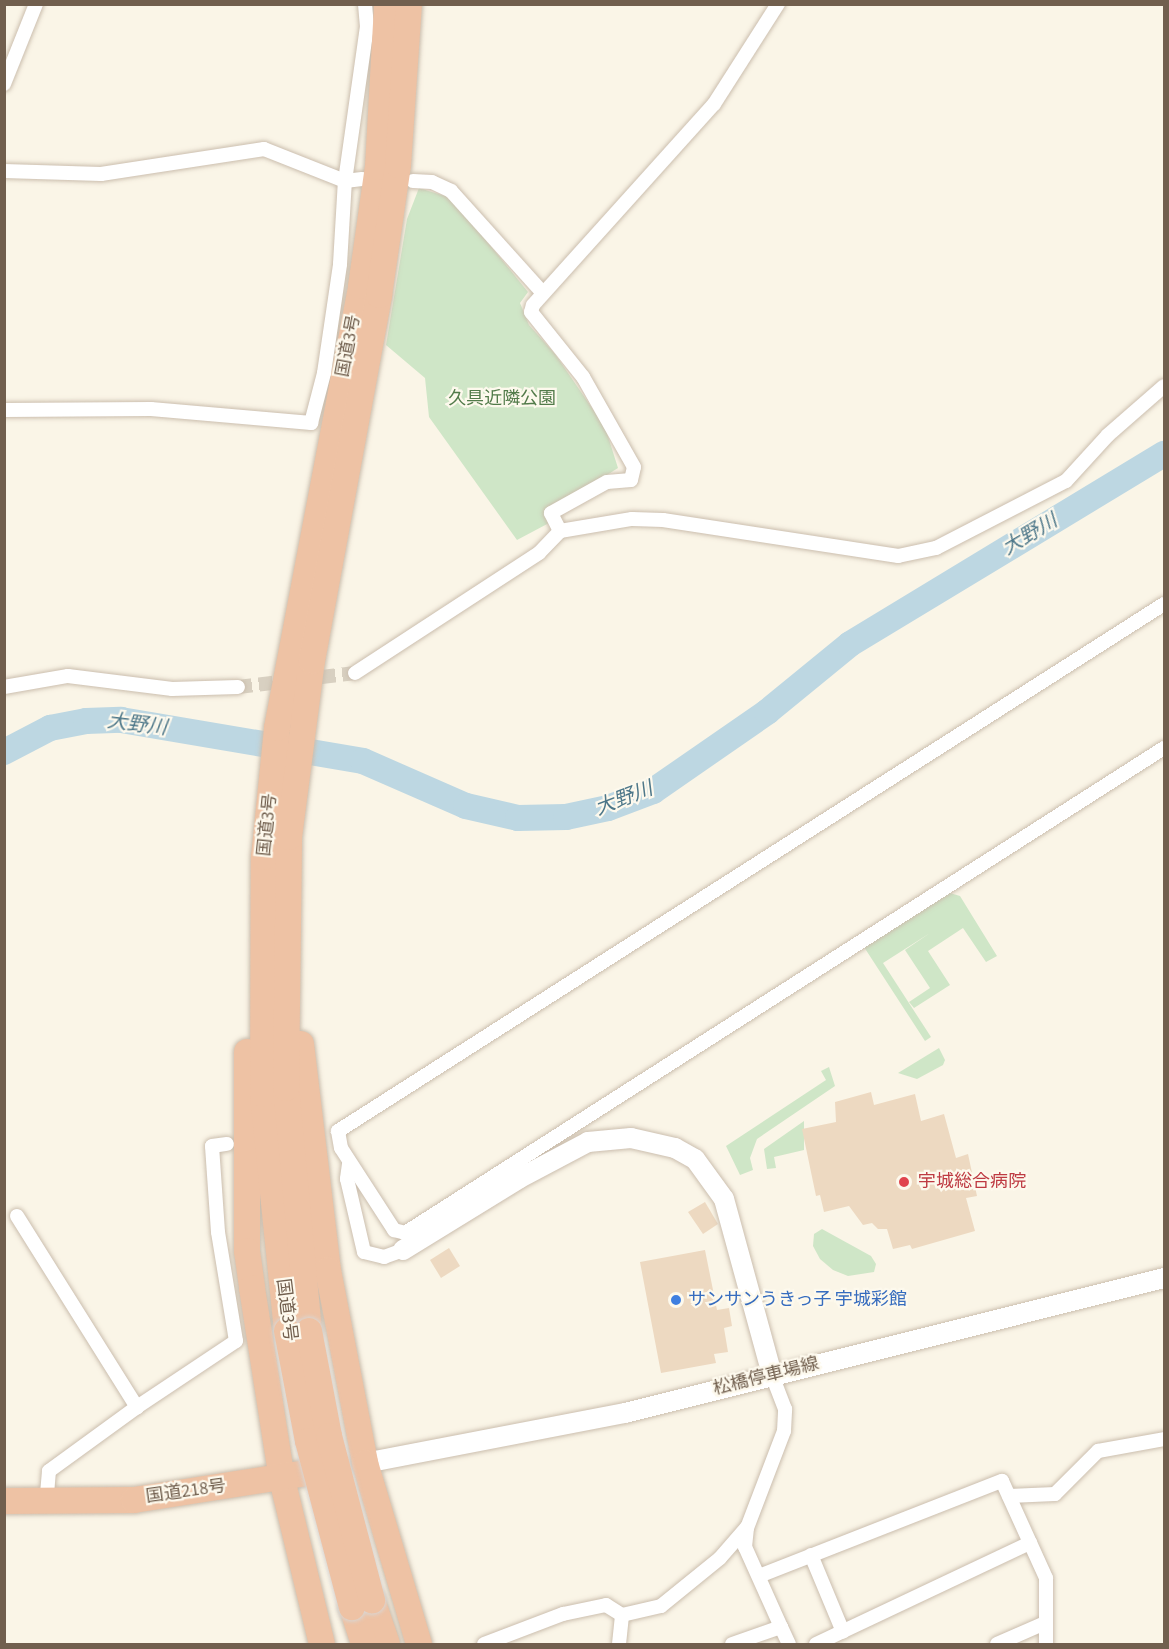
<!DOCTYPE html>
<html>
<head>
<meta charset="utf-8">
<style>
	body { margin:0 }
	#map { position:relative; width:1169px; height:1649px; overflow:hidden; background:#faf5e7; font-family:"Source Sans 3","Noto Sans JP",sans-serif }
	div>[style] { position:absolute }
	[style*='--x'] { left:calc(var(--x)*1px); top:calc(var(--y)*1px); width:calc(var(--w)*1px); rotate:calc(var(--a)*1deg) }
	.green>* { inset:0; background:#cfe6c7 }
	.river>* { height:26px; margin:-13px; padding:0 13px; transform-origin:13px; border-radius:13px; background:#bdd7e2 }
	.building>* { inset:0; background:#edd9c1 }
	.street-tunnel>* { height:14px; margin-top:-7px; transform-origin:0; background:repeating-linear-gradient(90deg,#d8d0c1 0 14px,transparent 0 21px) }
	.roads { filter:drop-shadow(0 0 2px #cbbeae) drop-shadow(0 0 2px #cbbeae) }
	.street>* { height:14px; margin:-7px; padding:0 7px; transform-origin:7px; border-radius:7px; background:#fff }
	.secondary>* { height:20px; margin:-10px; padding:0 10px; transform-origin:10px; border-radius:10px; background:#fff }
	.highway>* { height:26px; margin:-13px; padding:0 13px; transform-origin:13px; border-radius:13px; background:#eec2a4 }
	.bridges { filter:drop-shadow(0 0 2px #dad5d1) drop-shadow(0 0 2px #dad5d1) }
	.highway-bridge>* { height:26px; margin:-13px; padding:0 13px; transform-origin:13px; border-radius:13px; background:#eec2a4 }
	.dots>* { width:16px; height:16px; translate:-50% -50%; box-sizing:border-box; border:3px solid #fdf9ed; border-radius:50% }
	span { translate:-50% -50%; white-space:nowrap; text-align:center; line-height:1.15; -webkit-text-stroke:4.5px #fdf9ed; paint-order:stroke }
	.street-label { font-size:18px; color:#715f4e }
	.park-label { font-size:18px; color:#527b4a }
	.health-label { font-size:18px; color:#be3a42 }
	.left { translate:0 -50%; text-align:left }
	.shop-label { font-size:18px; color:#366cbe }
	.water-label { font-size:20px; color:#4d7789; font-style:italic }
	.frame { position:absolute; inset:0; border:6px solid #715f4e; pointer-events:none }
</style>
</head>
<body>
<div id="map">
	<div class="green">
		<div style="clip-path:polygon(419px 188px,445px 196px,459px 207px,528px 292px,520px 303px,529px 325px,555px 354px,605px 427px,618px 468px,544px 515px,549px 523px,517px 540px,429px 417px,425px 378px,386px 345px,407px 219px)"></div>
		<div style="clip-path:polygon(950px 893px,960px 896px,997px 956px,986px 962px,963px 928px,928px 951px,950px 985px,914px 1008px,909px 1002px,930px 988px,905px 950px,930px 933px,883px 963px,931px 1037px,925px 1041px,864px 947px)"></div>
		<div style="clip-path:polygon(939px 1048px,945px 1060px,943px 1065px,917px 1079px,898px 1073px)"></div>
		<div style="clip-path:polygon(829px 1067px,835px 1086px,757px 1139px,750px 1158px,753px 1170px,740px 1175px,726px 1146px,826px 1080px,821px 1071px)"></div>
		<div style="clip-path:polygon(804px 1121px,804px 1150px,774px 1157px,776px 1168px,767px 1169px,764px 1149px)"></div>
		<div style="clip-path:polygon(822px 1229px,871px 1256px,876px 1264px,874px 1272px,848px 1276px,833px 1270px,820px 1259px,813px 1246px,814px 1234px)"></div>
	</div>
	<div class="river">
		<div style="--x:4;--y:752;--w:52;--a:-27.6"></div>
		<div style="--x:50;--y:728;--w:37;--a:-11"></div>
		<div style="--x:86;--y:721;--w:35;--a:-2"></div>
		<div style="--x:121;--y:720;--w:245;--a:9.6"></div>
		<div style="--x:363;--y:761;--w:112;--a:23.6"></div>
		<div style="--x:466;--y:806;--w:53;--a:13"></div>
		<div style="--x:518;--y:818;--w:48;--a:-1.2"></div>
		<div style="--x:566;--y:817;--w:43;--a:-12.1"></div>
		<div style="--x:608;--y:808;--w:48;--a:-20.7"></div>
		<div style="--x:653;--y:791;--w:139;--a:-34.7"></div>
		<div style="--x:767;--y:712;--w:107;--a:-39.3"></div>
		<div style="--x:850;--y:644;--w:367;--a:-31.2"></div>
	</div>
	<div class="building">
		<div style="clip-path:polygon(871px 1092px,874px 1105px,915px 1094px,921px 1121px,944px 1114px,956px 1158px,968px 1154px,977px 1196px,966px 1198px,975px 1231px,912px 1249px,910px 1245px,893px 1249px,887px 1229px,878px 1229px,872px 1223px,863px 1225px,849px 1206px,824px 1212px,820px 1195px,816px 1196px,802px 1129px,836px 1122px,835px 1102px)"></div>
		<div style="clip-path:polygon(705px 1202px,718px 1224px,703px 1234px,688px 1212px)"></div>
		<div style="clip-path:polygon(449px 1248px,460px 1266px,441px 1278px,430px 1260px)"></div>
		<div style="clip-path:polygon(705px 1250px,717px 1310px,729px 1308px,732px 1326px,724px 1328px,728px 1352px,714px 1354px,716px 1363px,661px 1373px,640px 1262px)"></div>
	</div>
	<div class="street-tunnel">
		<div style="--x:238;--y:687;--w:118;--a:-6.8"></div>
	</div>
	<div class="roads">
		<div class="street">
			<div style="--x:4;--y:84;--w:86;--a:-68.2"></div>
			<div style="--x:4;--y:171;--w:97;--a:1.8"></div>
			<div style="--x:101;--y:174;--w:165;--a:-8.7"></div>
			<div style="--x:264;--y:149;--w:87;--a:21.6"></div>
			<div style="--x:345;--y:181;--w:17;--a:-7"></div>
			<div style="--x:413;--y:181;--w:19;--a:3"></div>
			<div style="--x:432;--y:182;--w:21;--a:25"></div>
			<div style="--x:451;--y:191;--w:136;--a:48"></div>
			<div style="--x:4;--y:410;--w:147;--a:-0.4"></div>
			<div style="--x:151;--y:409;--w:161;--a:5"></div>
			<div style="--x:311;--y:423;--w:52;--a:-75.4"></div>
			<div style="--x:324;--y:373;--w:110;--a:-81.6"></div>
			<div style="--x:340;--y:264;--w:83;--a:-86.6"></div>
			<div style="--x:345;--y:181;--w:156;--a:-81.9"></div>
			<div style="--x:367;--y:27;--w:23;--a:-95"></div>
			<div style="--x:560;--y:531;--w:20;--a:-117"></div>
			<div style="--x:551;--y:513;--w:64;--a:-29"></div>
			<div style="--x:607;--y:482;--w:24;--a:-5"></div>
			<div style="--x:631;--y:480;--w:13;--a:-77"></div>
			<div style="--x:634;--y:467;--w:103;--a:-119.5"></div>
			<div style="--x:583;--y:377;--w:83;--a:-128.7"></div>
			<div style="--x:531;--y:312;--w:7;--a:-74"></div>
			<div style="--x:533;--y:305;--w:270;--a:-48"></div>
			<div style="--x:714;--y:104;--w:119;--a:-57.4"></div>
			<div style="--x:1164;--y:604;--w:980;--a:147.46"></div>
			<div style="--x:338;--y:1131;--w:17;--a:80"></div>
			<div style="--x:341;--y:1148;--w:98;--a:57.1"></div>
			<div style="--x:394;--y:1230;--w:11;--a:15"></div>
			<div style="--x:405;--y:1233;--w:901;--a:-32.58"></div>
			<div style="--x:355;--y:673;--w:220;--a:-33.1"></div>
			<div style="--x:539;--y:553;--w:30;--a:-46"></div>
			<div style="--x:560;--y:531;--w:73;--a:-9.5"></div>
			<div style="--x:632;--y:519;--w:31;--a:2"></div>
			<div style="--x:663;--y:520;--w:238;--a:8.7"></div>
			<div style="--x:898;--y:556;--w:39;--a:-12"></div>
			<div style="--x:936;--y:548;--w:146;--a:-27.3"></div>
			<div style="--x:1066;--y:481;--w:62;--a:-47.6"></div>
			<div style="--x:1108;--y:435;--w:74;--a:-41.2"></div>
			<div style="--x:4;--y:687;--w:65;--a:-9.8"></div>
			<div style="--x:68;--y:676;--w:105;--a:7.1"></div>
			<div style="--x:172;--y:689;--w:66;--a:-1.7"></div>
			<div style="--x:349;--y:1164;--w:15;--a:98"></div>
			<div style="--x:347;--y:1179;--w:75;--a:76.9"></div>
			<div style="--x:364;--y:1252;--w:21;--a:14"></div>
			<div style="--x:384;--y:1257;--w:20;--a:-20"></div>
			<div style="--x:17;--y:1216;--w:226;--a:57.9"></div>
			<div style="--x:137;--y:1407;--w:109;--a:144"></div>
			<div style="--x:49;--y:1471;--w:32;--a:95"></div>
			<div style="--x:137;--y:1407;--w:119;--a:-33.7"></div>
			<div style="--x:236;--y:1341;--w:110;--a:-99.4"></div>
			<div style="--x:218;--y:1232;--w:86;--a:-94"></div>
			<div style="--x:212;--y:1146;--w:15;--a:-8"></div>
			<div style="--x:1009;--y:1496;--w:46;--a:-2.5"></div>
			<div style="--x:1055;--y:1494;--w:61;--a:-45"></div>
			<div style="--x:1098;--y:1451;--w:67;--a:-10.3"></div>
			<div style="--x:747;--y:1528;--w:104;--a:-69.1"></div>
			<div style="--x:784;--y:1431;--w:22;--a:-87"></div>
			<div style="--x:785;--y:1409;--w:36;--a:-111"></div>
			<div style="--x:811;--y:1555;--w:83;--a:67.4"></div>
			<div style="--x:759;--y:1576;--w:261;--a:-21.4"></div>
			<div style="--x:1002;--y:1481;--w:107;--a:65.6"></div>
			<div style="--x:1046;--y:1578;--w:66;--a:90"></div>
			<div style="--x:781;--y:1627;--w:19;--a:65"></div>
			<div style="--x:484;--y:1644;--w:85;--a:-20.8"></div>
			<div style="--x:563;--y:1614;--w:44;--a:-11.8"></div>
			<div style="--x:606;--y:1605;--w:19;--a:32"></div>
			<div style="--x:622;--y:1615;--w:40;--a:-13"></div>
			<div style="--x:661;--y:1606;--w:76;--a:-39.1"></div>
			<div style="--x:720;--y:1558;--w:41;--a:-48.9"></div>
			<div style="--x:619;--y:1644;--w:29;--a:-84"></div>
			<div style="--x:732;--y:1644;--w:52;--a:-19.1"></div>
			<div style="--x:781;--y:1627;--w:88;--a:-114.2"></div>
			<div style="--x:745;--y:1547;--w:20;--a:-84"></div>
			<div style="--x:816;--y:1644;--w:237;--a:-25.3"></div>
			<div style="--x:997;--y:1644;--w:52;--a:-23.6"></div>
		</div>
		<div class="secondary">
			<div style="--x:403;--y:1250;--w:137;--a:-31.6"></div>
			<div style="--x:520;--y:1178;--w:77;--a:-27.9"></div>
			<div style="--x:588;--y:1142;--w:43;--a:-5.3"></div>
			<div style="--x:631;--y:1138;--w:45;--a:12.8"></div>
			<div style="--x:675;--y:1148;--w:23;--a:29"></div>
			<div style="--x:695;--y:1159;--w:49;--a:54.1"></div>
			<div style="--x:724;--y:1199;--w:182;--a:74.7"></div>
			<div style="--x:365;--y:1463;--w:265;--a:-10.9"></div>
			<div style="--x:625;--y:1413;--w:556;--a:-14.06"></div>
		</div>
		<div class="highway">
			<div style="--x:301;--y:1044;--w:228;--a:83.2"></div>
			<div style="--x:328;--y:1270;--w:197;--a:79.1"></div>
			<div style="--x:365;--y:1463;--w:189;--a:73.4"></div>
			<div style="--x:247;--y:1052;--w:199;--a:90"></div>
			<div style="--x:247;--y:1251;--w:37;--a:82"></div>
			<div style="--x:252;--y:1288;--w:193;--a:81.1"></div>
			<div style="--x:282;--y:1479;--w:170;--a:76.4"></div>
			<div style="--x:287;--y:1331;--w:238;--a:-95.8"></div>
			<div style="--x:263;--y:1094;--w:237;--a:-89.8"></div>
			<div style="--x:264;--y:857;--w:130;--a:-84.2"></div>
			<div style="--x:277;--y:728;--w:450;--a:-79.2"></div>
			<div style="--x:361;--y:286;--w:120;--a:-81.9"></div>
			<div style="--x:378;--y:167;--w:163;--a:-86.8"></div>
			<div style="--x:309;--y:1331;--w:244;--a:-95.4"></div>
			<div style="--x:286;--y:1088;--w:251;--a:-89.3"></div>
			<div style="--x:289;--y:837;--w:177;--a:-82.6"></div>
			<div style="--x:312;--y:661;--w:372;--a:-79.6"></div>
			<div style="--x:379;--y:295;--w:131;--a:-81.7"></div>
			<div style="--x:398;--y:165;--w:161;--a:-86.1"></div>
			<div style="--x:4;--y:1501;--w:130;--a:-0.4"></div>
			<div style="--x:134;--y:1500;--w:206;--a:-8.9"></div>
			<div style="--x:372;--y:1600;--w:46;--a:71.2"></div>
			<div style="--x:352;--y:1607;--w:39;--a:72"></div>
		</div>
	</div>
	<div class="bridges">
		<div class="highway-bridge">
			<div style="--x:287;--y:1331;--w:112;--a:79.2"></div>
			<div style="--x:308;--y:1441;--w:172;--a:75.2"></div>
			<div style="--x:309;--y:1331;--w:107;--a:79.2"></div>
			<div style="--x:329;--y:1436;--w:170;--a:75.3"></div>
		</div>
	</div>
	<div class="dots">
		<div style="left:904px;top:1182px;background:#e0444e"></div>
		<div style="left:676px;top:1300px;background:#3f7fe0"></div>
	</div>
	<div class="street-label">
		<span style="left:349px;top:346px;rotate:-79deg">国道3号</span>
		<span style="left:268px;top:825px;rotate:-84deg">国道3号</span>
		<span style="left:286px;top:1310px;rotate:83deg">国道3号</span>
		<span style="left:766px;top:1377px;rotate:-14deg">松橋停車場線</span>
		<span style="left:186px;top:1492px;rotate:-8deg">国道218号</span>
	</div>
	<div class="park-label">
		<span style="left:502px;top:399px">久具近隣公園</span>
	</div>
	<div class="health-label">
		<span class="left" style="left:918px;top:1182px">宇城総合病院</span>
	</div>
	<div class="shop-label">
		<span class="left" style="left:688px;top:1300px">サンサンうきっ子 宇城彩館</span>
	</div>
	<div class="water-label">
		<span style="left:1030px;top:535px;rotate:-31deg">大野川</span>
		<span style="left:137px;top:725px;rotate:7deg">大野川</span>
		<span style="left:624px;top:799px;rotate:-21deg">大野川</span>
	</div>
	<div class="frame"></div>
</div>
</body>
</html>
